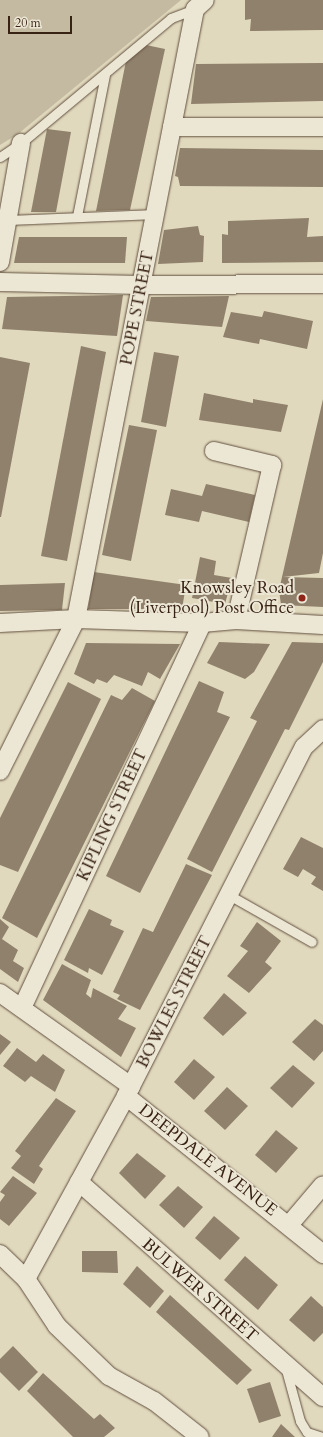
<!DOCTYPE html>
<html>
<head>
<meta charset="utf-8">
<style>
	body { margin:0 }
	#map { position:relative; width:323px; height:1437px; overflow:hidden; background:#e1d9be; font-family:Cardo,serif }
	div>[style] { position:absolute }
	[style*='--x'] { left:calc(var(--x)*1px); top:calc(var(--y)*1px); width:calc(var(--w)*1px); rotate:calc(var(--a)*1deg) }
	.green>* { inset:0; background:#c4baa1 }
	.building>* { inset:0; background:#90816c }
	.roads { filter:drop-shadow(0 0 1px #62503e) drop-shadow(0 0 1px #62503e) }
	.service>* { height:9px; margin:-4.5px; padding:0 4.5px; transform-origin:4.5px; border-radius:4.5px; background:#ece6d5 }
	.minor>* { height:18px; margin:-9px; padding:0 9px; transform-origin:9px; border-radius:9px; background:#ece6d5 }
	.dots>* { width:11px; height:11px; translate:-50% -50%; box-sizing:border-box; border:2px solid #ece6d5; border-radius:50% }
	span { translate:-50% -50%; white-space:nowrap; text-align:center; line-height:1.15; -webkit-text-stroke:4px #ece6d5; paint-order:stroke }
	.street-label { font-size:17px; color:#382213 }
	.poi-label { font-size:17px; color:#382213 }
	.right { translate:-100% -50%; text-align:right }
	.scale { position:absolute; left:8px; top:16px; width:64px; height:18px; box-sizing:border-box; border:2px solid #382213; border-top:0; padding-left:5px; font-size:12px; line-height:14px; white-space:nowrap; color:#382213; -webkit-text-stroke:3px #ece6d5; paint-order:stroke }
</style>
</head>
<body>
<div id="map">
	<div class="green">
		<div style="clip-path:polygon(0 0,181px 0,18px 134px,0 145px)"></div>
	</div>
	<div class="building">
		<div style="clip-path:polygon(245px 0,323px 0,323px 30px,250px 31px,251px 19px,245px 20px)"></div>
		<div style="clip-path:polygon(146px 45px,165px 49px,130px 210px,96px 211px,126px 61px)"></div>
		<div style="clip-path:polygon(323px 63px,323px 101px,191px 104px,196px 64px)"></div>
		<div style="clip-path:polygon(47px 129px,71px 132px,56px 212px,31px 212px)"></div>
		<div style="clip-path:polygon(180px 148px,323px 150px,323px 187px,180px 186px,178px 177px,175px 176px)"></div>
		<div style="clip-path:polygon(309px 218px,307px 237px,323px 236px,323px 262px,222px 263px,222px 234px,228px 235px,228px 221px)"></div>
		<div style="clip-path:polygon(198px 226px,200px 235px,204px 236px,203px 262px,158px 264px,164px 230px)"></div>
		<div style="clip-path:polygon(19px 237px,127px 237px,125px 263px,14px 263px)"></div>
		<div style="clip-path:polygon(123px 295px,117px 336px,2px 329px,7px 297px)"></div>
		<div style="clip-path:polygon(229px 296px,222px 327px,146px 321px,151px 297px)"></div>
		<div style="clip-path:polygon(264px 311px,313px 321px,307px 349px,260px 339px,259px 344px,223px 337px,231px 312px,262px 317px)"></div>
		<div style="clip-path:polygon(81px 346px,106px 352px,67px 561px,41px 556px)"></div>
		<div style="clip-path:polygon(154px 352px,179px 356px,166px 427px,141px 422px)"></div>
		<div style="clip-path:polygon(0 357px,30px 363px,1px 517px,0 517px)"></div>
		<div style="clip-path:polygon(204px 393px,253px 403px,253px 399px,288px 405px,281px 432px,199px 420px)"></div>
		<div style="clip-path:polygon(323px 399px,323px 553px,319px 573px,283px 577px,323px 578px,323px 607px,281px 605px,279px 590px)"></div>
		<div style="clip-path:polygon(129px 425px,157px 430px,131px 561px,102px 555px)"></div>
		<div style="clip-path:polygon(206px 484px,255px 495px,249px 522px,202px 511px,199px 522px,165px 515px,171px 489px,202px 496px)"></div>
		<div style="clip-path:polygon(200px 557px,216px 561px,214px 575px,232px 578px,225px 604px,192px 598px)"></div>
		<div style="clip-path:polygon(94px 572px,186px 585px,182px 609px,88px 609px)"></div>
		<div style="clip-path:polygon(65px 583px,62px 610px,0 611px,0 585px)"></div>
		<div style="clip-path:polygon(219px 642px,270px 644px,254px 672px,245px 679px,207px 663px)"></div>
		<div style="clip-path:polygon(292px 642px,323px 643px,323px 662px,289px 730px,285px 729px,212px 872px,187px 859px,257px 721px,250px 718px)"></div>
		<div style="clip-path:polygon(86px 643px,180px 644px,160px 679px,148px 672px,142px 686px,114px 675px,107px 683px,97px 679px,94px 684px,74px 674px)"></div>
		<div style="clip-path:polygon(199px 681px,224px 692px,217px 712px,230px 717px,140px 893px,106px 876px)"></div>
		<div style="clip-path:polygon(68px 682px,101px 699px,18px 872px,0 865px,0 818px)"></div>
		<div style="clip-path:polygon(132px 688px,155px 701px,37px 938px,2px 918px,111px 695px,122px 700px)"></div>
		<div style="clip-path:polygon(301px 837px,323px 848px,323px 891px,311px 884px,316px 877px,303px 869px,298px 877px,283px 869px)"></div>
		<div style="clip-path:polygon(186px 864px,212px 875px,140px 1010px,117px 999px,120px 995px,113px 992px,143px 928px,153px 932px)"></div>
		<div style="clip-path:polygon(89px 909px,112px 920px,110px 925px,124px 931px,102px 975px,89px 968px,88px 973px,64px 960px)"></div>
		<div style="clip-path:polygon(0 919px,9px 927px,2px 939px,18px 950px,13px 961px,24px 968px,18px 982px,0 969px)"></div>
		<div style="clip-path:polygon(257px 922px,281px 941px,265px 962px,272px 968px,249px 993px,227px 976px,248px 951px,240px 946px)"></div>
		<div style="clip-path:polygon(62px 964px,91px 980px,86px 994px,91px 998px,93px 988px,127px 1006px,118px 1019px,136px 1028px,121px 1057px,43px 1000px)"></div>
		<div style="clip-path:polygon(224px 993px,247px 1013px,223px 1036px,203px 1018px)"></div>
		<div style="clip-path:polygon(315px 1019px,323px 1025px,323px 1051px,314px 1061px,292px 1042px)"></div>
		<div style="clip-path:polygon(0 1034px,11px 1042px,0 1055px)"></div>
		<div style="clip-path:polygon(17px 1048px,36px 1062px,43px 1054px,65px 1070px,55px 1092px,31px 1076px,25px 1082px,3px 1066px)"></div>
		<div style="clip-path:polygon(194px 1059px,215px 1077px,194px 1100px,174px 1082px)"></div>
		<div style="clip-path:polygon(293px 1065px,315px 1083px,292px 1108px,270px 1088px)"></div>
		<div style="clip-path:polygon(227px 1087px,248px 1106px,225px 1130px,204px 1111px)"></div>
		<div style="clip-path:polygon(56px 1098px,76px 1111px,39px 1166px,43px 1169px,34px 1184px,11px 1168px,21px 1156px,15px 1151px)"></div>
		<div style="clip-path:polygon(276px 1130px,298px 1148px,276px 1173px,255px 1155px)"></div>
		<div style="clip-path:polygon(137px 1153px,166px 1176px,145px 1199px,119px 1173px)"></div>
		<div style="clip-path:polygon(13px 1176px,37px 1193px,9px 1226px,0 1219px,0 1202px,5px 1195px,0 1192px)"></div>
		<div style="clip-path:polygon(178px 1186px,203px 1207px,184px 1228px,159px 1205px)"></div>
		<div style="clip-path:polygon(214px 1216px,240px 1238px,220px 1260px,195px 1238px)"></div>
		<div style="clip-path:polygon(82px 1251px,117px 1251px,118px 1273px,82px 1272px)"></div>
		<div style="clip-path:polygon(245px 1256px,278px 1285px,258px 1310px,224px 1280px)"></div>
		<div style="clip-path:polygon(137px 1266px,164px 1291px,150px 1308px,123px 1284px)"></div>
		<div style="clip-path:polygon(170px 1295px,252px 1370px,237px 1385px,156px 1312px)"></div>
		<div style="clip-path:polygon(311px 1296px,323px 1307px,323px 1333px,314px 1342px,289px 1320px)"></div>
		<div style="clip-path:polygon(13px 1346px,38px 1372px,19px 1391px,0 1372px,0 1359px)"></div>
		<div style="clip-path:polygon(43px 1373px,94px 1419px,100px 1414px,115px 1428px,104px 1437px,73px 1437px,27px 1391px)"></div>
		<div style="clip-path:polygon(270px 1382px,281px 1416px,259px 1423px,247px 1389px)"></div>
		<div style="clip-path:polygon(281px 1424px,295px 1437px,272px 1437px)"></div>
	</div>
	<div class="roads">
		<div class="service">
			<div style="--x:0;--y:157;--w:25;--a:-34"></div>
			<div style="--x:21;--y:143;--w:195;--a:-39.8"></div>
			<div style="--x:171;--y:18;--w:26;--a:-21"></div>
			<div style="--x:77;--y:216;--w:145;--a:-78.8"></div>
			<div style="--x:8;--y:220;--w:148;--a:-2.3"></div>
			<div style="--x:229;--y:895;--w:95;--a:29.5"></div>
			<div style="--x:285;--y:1366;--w:57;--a:74.7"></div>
			<div style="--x:300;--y:1421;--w:13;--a:58"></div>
			<div style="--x:307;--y:1432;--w:16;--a:18"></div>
		</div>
		<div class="minor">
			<div style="--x:172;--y:127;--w:151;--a:0"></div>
			<div style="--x:0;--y:262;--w:121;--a:-80"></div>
			<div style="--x:0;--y:282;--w:141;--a:1.2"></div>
			<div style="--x:141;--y:285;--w:182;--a:-0.3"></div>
			<div style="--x:214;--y:451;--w:60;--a:13.6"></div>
			<div style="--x:272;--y:465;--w:159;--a:103.1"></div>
			<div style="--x:0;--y:623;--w:76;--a:-3"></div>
			<div style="--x:76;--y:619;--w:126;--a:1.8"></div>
			<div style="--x:202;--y:623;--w:34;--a:-5"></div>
			<div style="--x:236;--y:620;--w:87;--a:3.3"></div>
			<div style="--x:0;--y:771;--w:170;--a:-63.4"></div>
			<div style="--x:76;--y:619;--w:621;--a:-78.96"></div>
			<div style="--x:195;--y:9;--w:13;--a:-42"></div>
			<div style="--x:0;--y:993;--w:161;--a:35.4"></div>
			<div style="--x:22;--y:1008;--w:425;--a:-64.9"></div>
			<div style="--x:126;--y:1096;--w:253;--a:38.7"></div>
			<div style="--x:79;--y:1182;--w:325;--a:41.4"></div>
			<div style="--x:289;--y:1225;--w:52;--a:-49.6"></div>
			<div style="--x:0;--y:1254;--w:36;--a:44"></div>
			<div style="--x:26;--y:1279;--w:56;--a:56.6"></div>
			<div style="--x:57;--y:1326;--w:72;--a:43.9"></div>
			<div style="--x:109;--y:1376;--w:51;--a:29.1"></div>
			<div style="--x:154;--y:1401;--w:58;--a:38"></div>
			<div style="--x:26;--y:1279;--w:209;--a:-61.3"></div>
			<div style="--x:126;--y:1096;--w:392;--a:-63"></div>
			<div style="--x:304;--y:747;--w:26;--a:-43"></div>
		</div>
	</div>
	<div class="dots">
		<div style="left:302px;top:598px;background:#8f2418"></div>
	</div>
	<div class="street-label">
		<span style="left:137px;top:308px;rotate:-79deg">POPE STREET</span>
		<span style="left:112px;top:815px;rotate:-65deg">KIPLING STREET</span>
		<span style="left:174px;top:1002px;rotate:-63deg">BOWLES STREET</span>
		<span style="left:208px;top:1160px;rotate:38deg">DEEPDALE AVENUE</span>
		<span style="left:200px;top:1290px;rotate:41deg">BULWER STREET</span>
	</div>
	<div class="poi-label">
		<span class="right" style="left:294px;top:598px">Knowsley Road<br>(Liverpool) Post Office</span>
	</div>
	<div class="scale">20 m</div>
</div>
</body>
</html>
